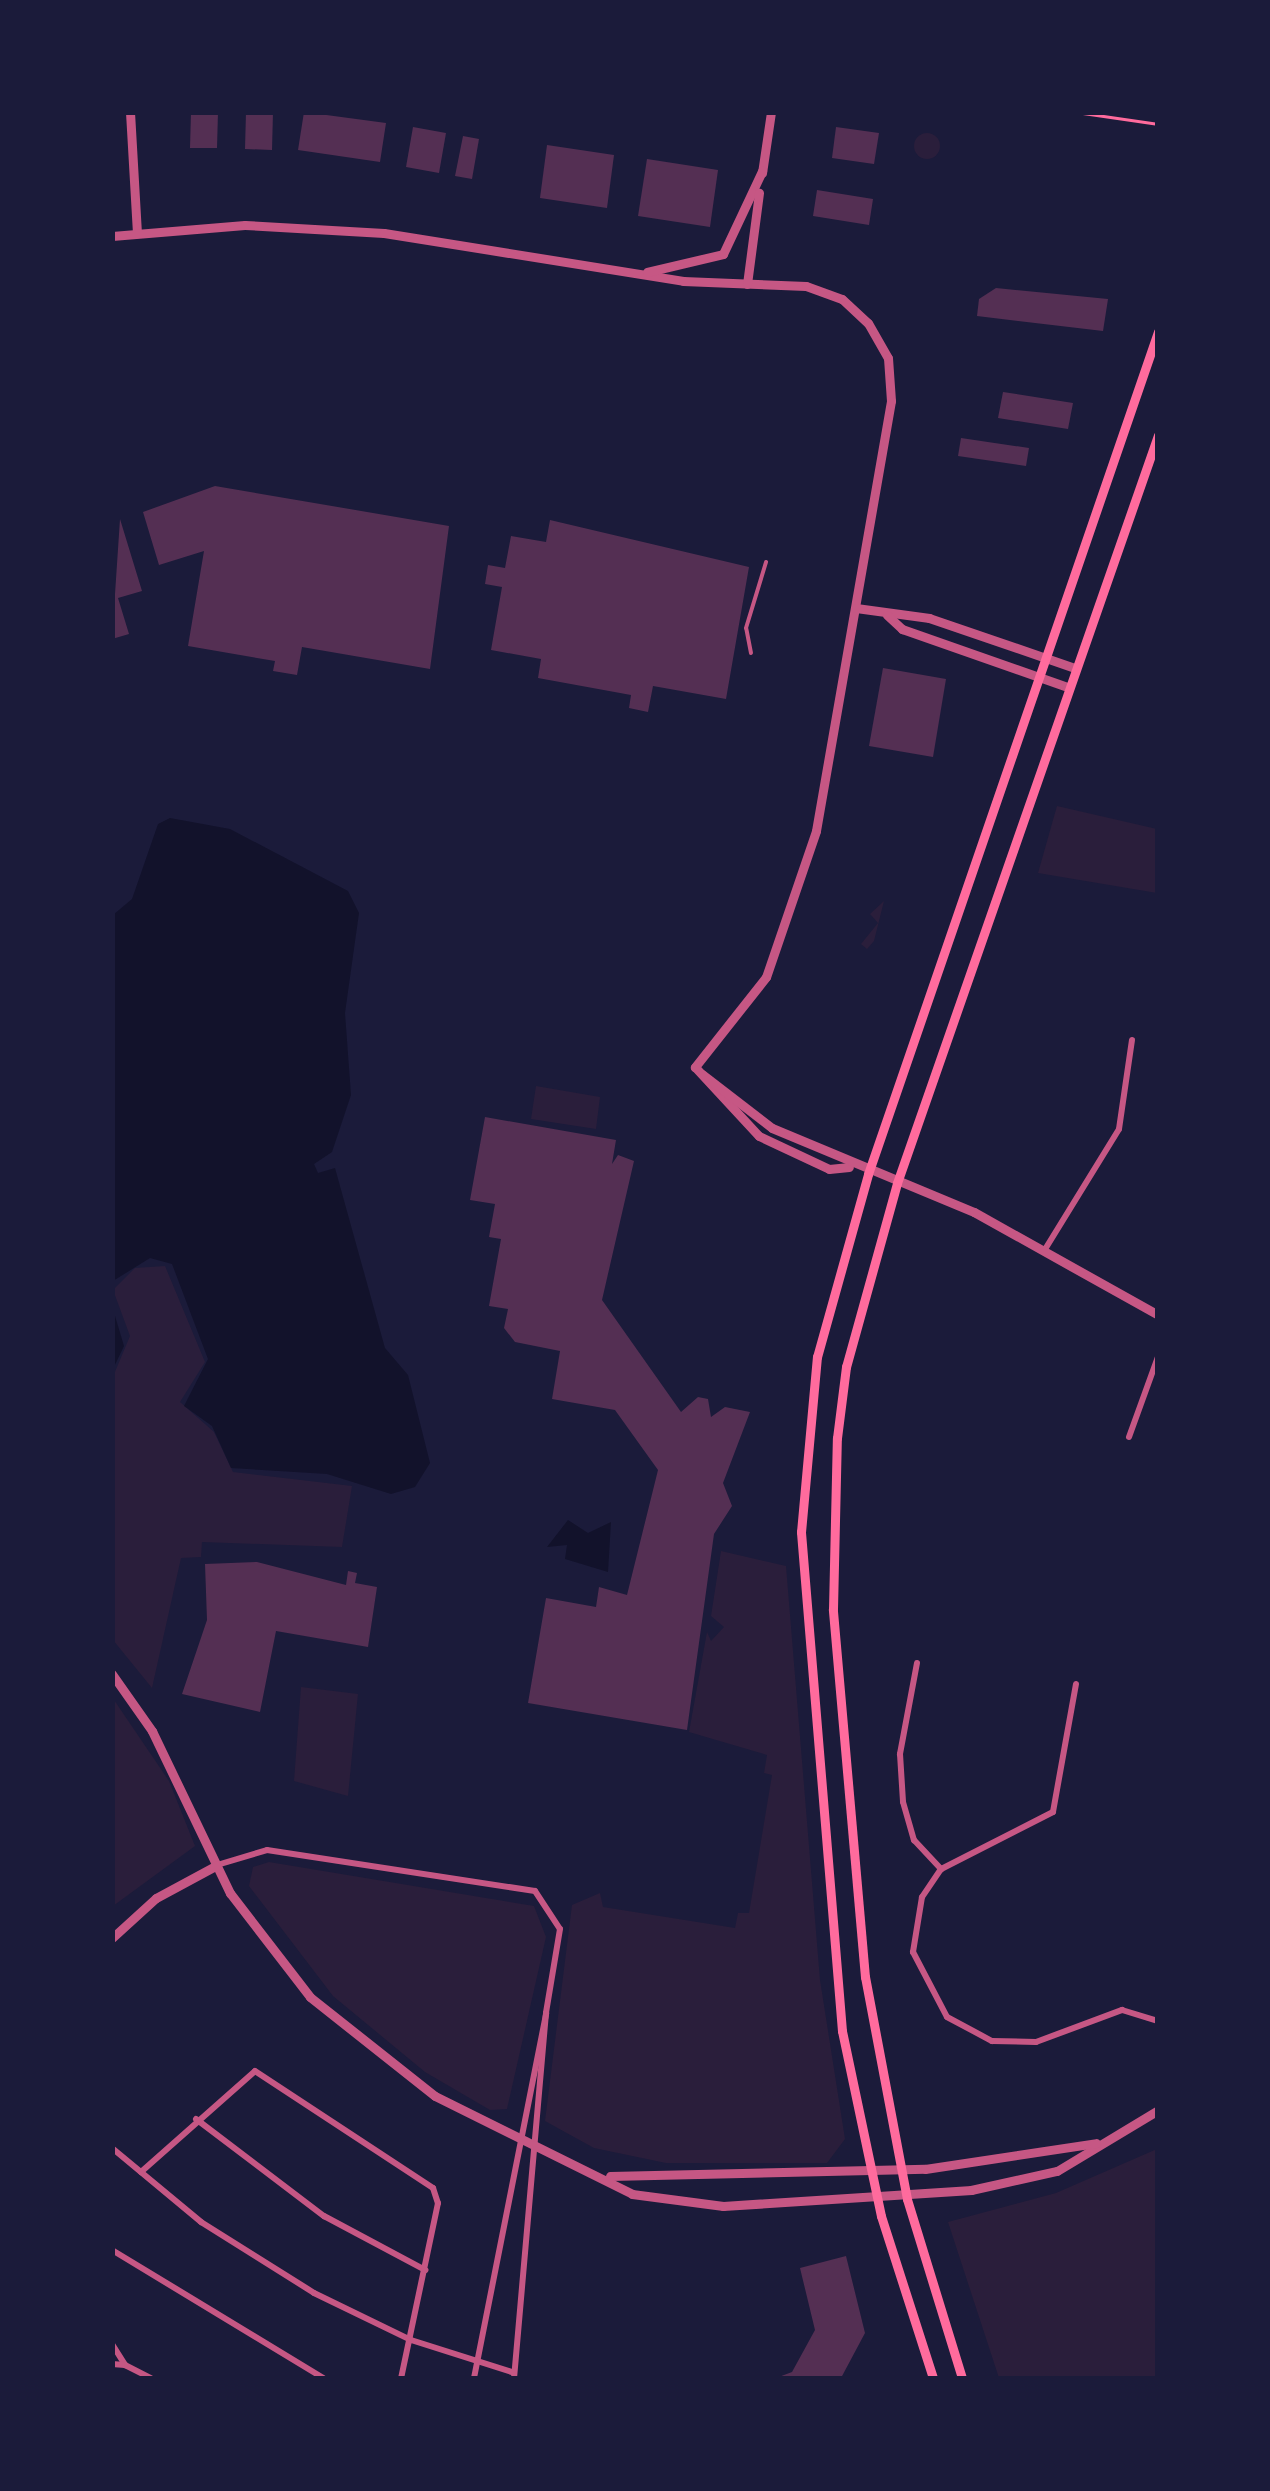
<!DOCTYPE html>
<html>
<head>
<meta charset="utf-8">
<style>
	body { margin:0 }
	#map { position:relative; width:1270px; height:2491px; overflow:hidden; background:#1b1b3a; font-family:Signika,sans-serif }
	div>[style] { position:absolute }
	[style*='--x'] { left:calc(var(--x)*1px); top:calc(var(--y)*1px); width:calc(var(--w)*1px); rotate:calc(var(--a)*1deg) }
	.green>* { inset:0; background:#2a1e3b }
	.round { border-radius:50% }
	.water>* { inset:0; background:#12122b }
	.building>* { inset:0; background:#542f53 }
	.path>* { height:2.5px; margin:-1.25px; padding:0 1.25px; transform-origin:1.25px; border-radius:1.25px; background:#ff6b9d }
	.service>* { height:4px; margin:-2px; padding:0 2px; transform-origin:2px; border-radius:2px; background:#c65784 }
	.minor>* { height:6px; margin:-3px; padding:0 3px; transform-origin:3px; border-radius:3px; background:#c65784 }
	.tertiary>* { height:9px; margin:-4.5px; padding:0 4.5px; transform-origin:4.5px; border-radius:4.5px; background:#c65784 }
	.secondary>* { height:9px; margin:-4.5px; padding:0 4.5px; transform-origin:4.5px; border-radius:4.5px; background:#ff6b9d }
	span { translate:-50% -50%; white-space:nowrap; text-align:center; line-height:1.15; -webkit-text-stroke:9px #1b1b3a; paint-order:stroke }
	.frame { position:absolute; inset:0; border:115px solid #1b1b3a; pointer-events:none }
</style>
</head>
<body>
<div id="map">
	<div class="green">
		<div class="round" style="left:914px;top:133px;width:26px;height:26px"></div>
		<div style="clip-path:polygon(1057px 806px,1157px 829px,1157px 893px,1038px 873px)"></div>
		<div style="clip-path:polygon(884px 901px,874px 941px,867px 949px,861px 944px,878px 923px,870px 914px)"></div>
		<div style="clip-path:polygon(536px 1086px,600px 1097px,596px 1129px,531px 1119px)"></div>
		<div style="clip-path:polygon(165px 1266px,205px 1362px,180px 1402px,214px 1432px,233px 1472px,352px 1486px,342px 1547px,202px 1542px,201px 1557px,181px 1558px,152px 1688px,113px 1640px,112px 1379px,130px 1336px,113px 1290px,135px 1268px)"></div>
		<div style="clip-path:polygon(721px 1551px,786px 1566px,820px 1980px,845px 2139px,827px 2163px,666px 2163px,594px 2148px,545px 2121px,572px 1905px,600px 1893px,603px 1907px,735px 1928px,738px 1913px,749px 1913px,772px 1775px,764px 1773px,767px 1755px,689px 1732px,707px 1632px,711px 1641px,724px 1627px,711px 1616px)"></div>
		<div style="clip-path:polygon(301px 1687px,358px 1694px,348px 1796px,294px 1781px)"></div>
		<div style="clip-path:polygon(112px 1697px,169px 1781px,195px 1846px,113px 1906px)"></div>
		<div style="clip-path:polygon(269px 1862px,534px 1906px,546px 1937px,507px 2109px,490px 2110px,425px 2072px,333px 1996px,249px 1886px,253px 1867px)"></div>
		<div style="clip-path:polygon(1157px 2149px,1157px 2378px,999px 2378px,948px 2222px,1056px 2193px)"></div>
	</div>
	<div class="water">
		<div style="clip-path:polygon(170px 818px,230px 829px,348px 891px,359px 913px,345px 1013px,351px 1095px,332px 1152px,314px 1164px,318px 1173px,335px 1168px,385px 1348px,408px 1375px,430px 1463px,415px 1487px,391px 1494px,327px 1474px,231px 1468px,212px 1426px,184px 1406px,208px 1359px,172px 1264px,150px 1258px,113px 1281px,113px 915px,132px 899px,158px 824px)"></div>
		<div style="clip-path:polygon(112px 1306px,124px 1346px,113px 1369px,112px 1369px)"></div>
		<div style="clip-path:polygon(568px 1520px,588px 1533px,611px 1522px,608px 1572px,565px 1559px,567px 1545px,547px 1547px)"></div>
	</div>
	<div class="building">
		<div style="clip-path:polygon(191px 112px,218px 112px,217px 148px,190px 148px)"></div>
		<div style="clip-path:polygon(246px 112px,273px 112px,272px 150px,245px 149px)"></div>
		<div style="clip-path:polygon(304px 112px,386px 123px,380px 162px,298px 150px)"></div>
		<div style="clip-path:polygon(413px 127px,446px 133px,439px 173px,406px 167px)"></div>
		<div style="clip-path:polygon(836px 127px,879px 133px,874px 164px,832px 158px)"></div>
		<div style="clip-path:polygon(463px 136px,479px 139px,472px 179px,455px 176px)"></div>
		<div style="clip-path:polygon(547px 145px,614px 155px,607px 208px,540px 198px)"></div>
		<div style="clip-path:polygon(647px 159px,718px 170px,710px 227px,638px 216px)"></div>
		<div style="clip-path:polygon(817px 190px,873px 199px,869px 225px,813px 216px)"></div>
		<div style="clip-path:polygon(996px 288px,1108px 299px,1103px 331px,977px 316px,979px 299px)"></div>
		<div style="clip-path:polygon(1003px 392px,1073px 403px,1068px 429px,998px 418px)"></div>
		<div style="clip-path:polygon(961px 438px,1029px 448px,1026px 466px,958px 456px)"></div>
		<div style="clip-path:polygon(215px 486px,449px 526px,430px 669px,302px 647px,297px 675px,273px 671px,275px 661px,188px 646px,204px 551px,159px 565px,143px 512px)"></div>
		<div style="clip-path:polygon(120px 519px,142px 591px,118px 598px,129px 634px,112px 639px)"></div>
		<div style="clip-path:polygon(550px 520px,749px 567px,726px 699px,653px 686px,648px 712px,629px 708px,631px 695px,538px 678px,541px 659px,491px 650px,502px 587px,485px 584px,488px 565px,505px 568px,511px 536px,546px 542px)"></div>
		<div style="clip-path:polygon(883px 668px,946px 679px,933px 757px,869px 746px)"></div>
		<div style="clip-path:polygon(485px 1117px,616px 1140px,612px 1164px,618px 1155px,634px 1161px,602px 1300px,681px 1412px,698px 1397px,708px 1399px,711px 1417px,725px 1407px,750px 1412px,723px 1483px,732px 1506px,714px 1534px,687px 1730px,528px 1703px,546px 1598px,596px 1607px,599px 1587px,627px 1595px,658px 1470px,615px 1410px,552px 1399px,560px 1351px,515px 1342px,504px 1328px,508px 1309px,489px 1306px,501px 1239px,489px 1237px,495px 1204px,470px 1200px)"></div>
		<div style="clip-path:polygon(257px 1562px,346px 1585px,348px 1571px,357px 1573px,355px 1583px,377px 1587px,368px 1647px,276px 1631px,260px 1712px,182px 1694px,207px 1620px,205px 1564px)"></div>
		<div style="clip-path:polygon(846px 2256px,865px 2333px,841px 2378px,776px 2378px,792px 2372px,815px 2330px,800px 2268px)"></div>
	</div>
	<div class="path">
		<div style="--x:1076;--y:112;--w:83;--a:8.3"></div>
	</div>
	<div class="service">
		<div style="--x:751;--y:653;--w:25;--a:-101"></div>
		<div style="--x:746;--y:628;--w:69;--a:-73.1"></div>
	</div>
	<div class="minor">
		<div style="--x:1044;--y:1251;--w:143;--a:-58.4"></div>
		<div style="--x:1119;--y:1129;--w:90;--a:-81.7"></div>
		<div style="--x:1129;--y:1437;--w:85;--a:-70.1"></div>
		<div style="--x:917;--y:1663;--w:93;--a:100.6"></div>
		<div style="--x:900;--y:1754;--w:48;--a:86.4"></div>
		<div style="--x:903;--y:1802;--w:40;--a:74"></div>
		<div style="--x:914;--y:1840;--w:40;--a:47"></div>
		<div style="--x:1076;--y:1684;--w:130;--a:100.2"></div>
		<div style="--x:1053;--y:1812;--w:126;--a:153"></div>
		<div style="--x:941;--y:1869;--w:34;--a:124"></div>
		<div style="--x:922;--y:1897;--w:56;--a:99.3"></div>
		<div style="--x:913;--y:1952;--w:73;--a:62.4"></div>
		<div style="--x:947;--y:2017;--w:51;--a:28.1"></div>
		<div style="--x:992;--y:2041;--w:44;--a:1.3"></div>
		<div style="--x:1036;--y:2042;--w:92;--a:-20.4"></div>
		<div style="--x:1122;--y:2010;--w:38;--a:17"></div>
		<div style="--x:217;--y:1865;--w:52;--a:-16.7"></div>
		<div style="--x:267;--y:1850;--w:271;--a:8.7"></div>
		<div style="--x:535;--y:1891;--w:45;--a:56.7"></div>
		<div style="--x:560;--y:1929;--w:85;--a:99.5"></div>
		<div style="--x:196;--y:2119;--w:161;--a:37.2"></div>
		<div style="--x:324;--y:2216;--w:115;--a:28.1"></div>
		<div style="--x:112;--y:2148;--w:116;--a:39.7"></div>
		<div style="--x:201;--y:2222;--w:133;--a:32.1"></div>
		<div style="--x:314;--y:2293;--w:108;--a:25.9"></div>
		<div style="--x:411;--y:2340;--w:106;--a:17.6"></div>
		<div style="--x:141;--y:2172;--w:152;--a:-41.5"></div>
		<div style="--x:255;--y:2071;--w:213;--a:33.3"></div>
		<div style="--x:433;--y:2188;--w:16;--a:72"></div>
		<div style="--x:438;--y:2203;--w:179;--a:101.9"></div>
		<div style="--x:112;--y:2250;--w:247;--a:31.2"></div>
		<div style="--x:112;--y:2344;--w:25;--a:58"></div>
		<div style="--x:125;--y:2365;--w:13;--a:-176"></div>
		<div style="--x:125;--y:2365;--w:29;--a:27"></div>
		<div style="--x:474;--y:2378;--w:372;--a:-78.8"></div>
		<div style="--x:546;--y:2013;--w:366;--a:95"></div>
	</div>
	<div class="tertiary">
		<div style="--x:130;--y:112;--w:121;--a:86.7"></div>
		<div style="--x:762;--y:173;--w:62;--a:-81.6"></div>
		<div style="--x:112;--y:236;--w:133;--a:-4.7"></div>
		<div style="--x:245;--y:225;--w:139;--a:3.3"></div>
		<div style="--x:384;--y:233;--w:303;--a:9.1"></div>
		<div style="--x:683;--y:281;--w:123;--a:2.3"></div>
		<div style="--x:806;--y:286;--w:38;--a:20"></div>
		<div style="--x:842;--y:299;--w:35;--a:43"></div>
		<div style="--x:868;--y:323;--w:40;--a:60.3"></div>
		<div style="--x:888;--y:358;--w:43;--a:86"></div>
		<div style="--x:891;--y:401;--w:436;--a:99.9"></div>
		<div style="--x:816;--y:831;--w:154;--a:108.9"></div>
		<div style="--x:766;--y:977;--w:115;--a:128.3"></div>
		<div style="--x:695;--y:1067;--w:94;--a:47.2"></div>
		<div style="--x:759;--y:1136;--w:77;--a:25.2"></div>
		<div style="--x:829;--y:1169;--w:20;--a:-6"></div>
		<div style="--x:647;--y:272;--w:78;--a:-13.3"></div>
		<div style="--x:723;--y:254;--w:92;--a:-64.8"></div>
		<div style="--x:747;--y:284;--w:92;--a:-82.5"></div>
		<div style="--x:856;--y:608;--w:74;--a:7.8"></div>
		<div style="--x:929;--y:618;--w:154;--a:18.9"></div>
		<div style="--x:887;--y:615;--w:21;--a:43"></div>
		<div style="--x:902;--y:629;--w:176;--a:19.3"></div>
		<div style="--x:702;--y:1074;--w:88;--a:37.6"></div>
		<div style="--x:772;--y:1128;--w:219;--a:22.6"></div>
		<div style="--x:974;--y:1212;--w:211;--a:29.2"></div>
		<div style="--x:112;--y:1674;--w:70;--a:54.9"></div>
		<div style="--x:152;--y:1731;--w:180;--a:64.3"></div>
		<div style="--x:230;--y:1893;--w:131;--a:52.4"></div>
		<div style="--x:310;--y:1997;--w:159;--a:38.4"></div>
		<div style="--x:435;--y:2096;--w:220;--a:26.4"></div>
		<div style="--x:632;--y:2194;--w:92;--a:7.5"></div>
		<div style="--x:723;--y:2206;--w:249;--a:-3.7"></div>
		<div style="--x:971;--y:2190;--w:88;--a:-12.5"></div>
		<div style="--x:1057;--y:2171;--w:118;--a:-31.1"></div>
		<div style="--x:112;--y:1938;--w:59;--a:-42.3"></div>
		<div style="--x:156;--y:1898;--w:69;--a:-28.4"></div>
		<div style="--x:610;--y:2176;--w:315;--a:-1.3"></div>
		<div style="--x:925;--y:2169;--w:173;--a:-8.6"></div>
	</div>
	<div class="secondary">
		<div style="--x:933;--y:2378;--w:170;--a:-107.8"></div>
		<div style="--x:881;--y:2216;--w:189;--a:-101.9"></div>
		<div style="--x:842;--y:2031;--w:501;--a:-94.7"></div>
		<div style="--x:801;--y:1532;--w:176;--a:-84.8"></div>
		<div style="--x:817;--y:1357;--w:190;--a:-74.4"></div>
		<div style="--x:868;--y:1174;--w:891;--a:-71"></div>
		<div style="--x:962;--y:2378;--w:187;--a:-107.1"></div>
		<div style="--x:907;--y:2199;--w:226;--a:-100.7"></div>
		<div style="--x:865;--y:1977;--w:369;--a:-95"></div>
		<div style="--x:833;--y:1609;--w:171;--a:-88.7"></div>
		<div style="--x:837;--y:1438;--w:72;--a:-82.8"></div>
		<div style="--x:846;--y:1367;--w:191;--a:-74.5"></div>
		<div style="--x:897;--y:1183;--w:792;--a:-70.76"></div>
	</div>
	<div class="frame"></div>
</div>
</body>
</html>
